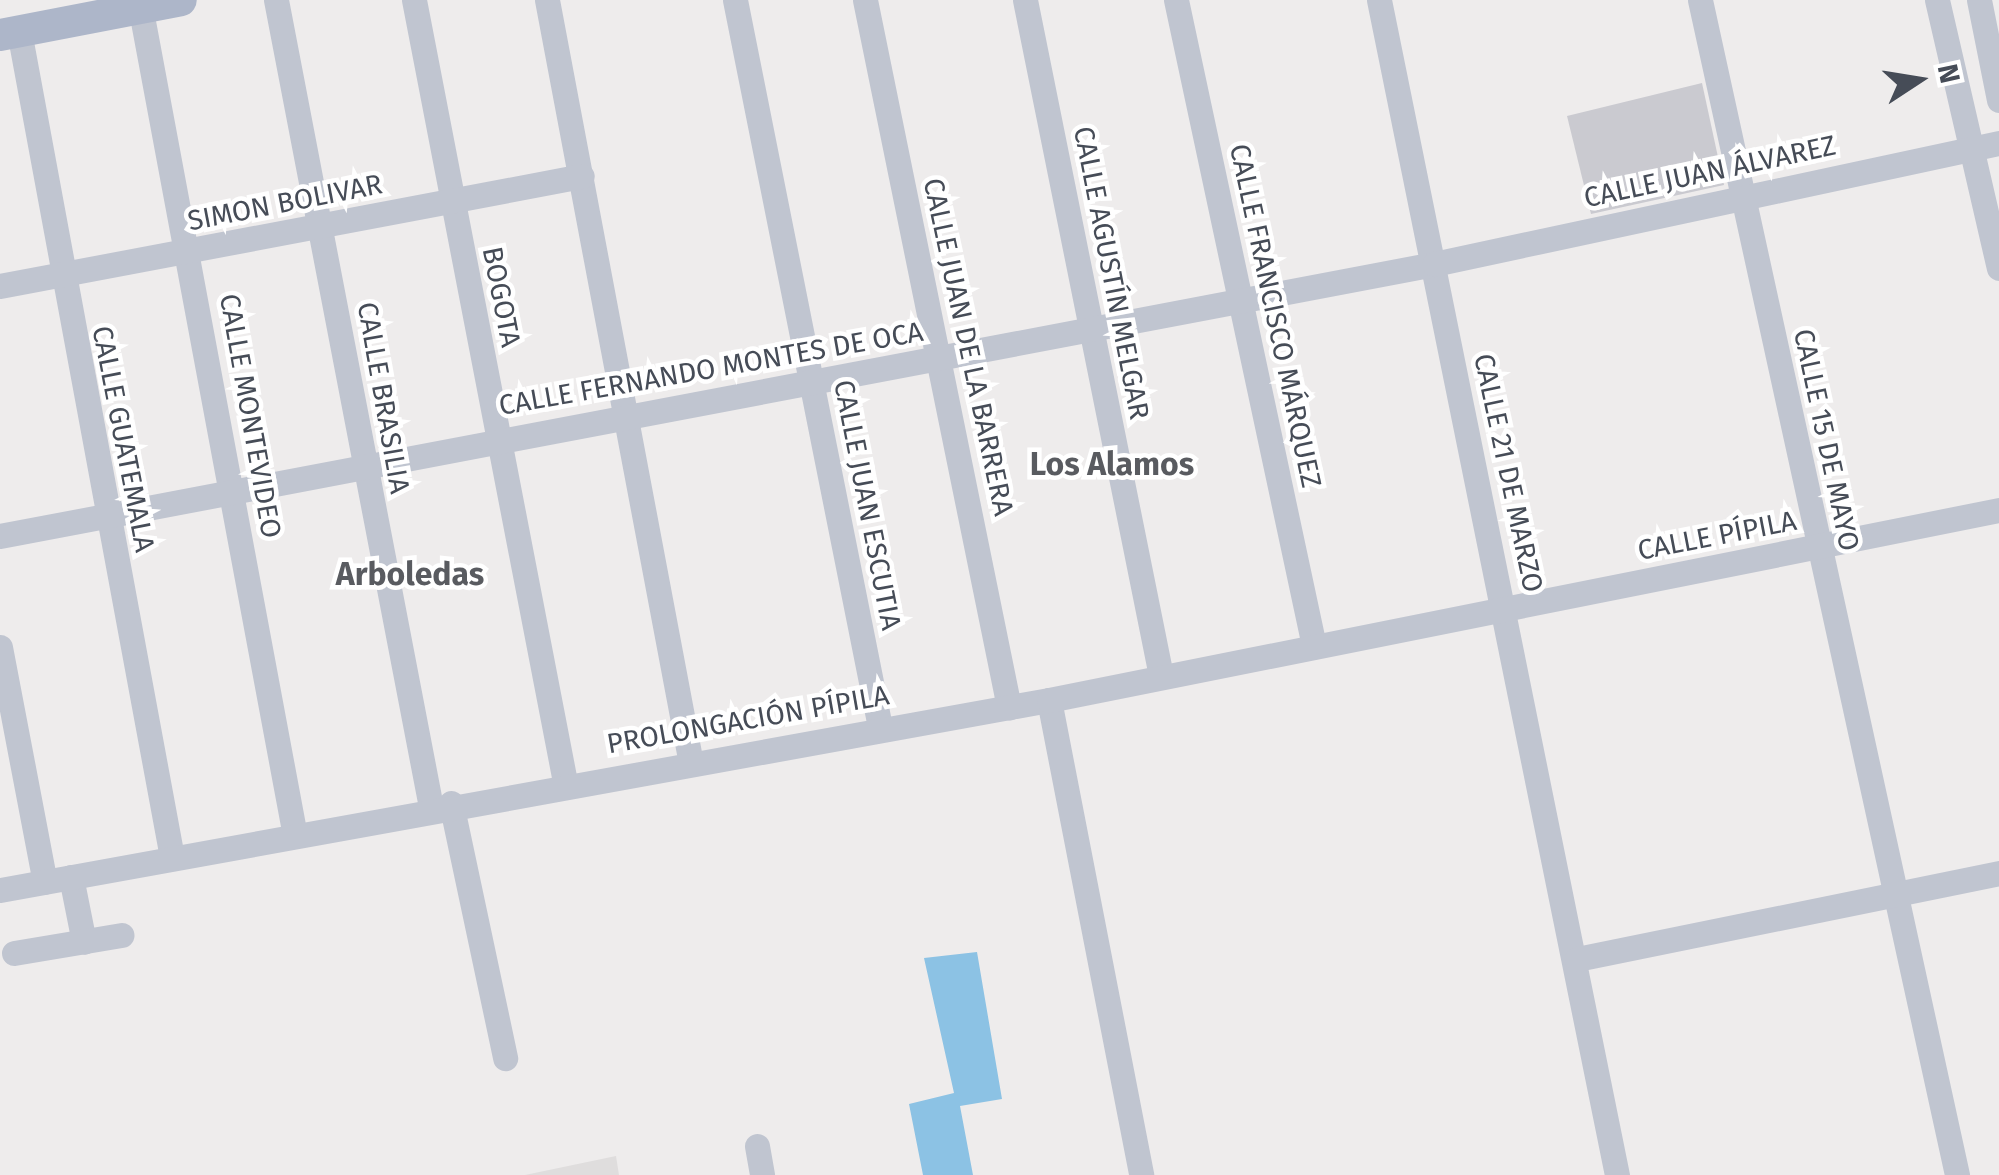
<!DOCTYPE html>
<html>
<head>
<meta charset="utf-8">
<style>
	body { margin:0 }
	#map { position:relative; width:1999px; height:1175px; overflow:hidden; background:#eeecec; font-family:"Fira Sans",sans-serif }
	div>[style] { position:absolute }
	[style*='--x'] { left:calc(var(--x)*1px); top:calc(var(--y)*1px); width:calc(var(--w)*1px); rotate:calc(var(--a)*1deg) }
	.education>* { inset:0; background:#dfdddd }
	.water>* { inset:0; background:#8cc2e4 }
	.building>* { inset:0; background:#cacad0 }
	.minor>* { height:25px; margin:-12.5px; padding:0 12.5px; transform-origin:12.5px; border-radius:12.5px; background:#c0c5d0 }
	.major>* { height:32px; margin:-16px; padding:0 16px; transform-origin:16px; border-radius:16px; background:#adb6c9 }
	span { translate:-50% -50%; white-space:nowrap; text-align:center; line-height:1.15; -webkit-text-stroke:9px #fff; paint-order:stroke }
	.street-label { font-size:28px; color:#464c57 }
	.quarter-label { font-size:32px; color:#595b60; font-weight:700 }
	.north { position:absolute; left:1869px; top:30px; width:100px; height:100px; -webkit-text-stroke:8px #fff; paint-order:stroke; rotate:78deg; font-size:28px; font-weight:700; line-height:40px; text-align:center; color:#464c57 }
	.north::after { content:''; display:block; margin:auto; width:35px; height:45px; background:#464c57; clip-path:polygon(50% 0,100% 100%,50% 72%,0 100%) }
</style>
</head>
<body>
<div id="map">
	<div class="education">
		<div style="clip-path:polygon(616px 1156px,619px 1175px,525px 1175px)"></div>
	</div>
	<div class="water">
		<div style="clip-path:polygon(977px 952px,1002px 1099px,960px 1106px,973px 1175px,923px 1175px,909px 1104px,954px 1093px,924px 958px)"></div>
	</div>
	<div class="building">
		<div style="clip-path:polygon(1702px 83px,1724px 185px,1591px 214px,1567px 116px)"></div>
	</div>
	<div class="minor">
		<div style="--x:139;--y:0;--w:850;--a:79.43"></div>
		<div style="--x:276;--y:0;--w:822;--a:79.13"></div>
		<div style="--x:414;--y:0;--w:796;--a:79.07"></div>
		<div style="--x:547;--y:0;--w:771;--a:79.32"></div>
		<div style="--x:735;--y:0;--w:741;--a:78.72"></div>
		<div style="--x:865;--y:0;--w:722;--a:78.49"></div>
		<div style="--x:1025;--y:0;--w:690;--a:78.62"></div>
		<div style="--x:1176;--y:0;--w:661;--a:77.94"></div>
		<div style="--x:1379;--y:0;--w:1199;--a:78.55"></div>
		<div style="--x:1700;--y:0;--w:1203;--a:77.66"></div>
		<div style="--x:1937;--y:0;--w:275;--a:77"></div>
		<div style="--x:1979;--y:0;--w:102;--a:78.7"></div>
		<div style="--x:19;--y:31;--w:840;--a:79.51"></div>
		<div style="--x:0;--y:286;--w:592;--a:-10.7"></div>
		<div style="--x:0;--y:536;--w:1460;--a:-10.74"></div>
		<div style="--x:1434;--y:264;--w:578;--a:-12.09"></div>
		<div style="--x:0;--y:647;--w:239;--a:79.2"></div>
		<div style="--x:1049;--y:700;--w:484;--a:79"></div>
		<div style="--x:451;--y:803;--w:261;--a:78"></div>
		<div style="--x:71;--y:877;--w:66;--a:78.7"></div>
		<div style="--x:0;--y:890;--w:1066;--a:-10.27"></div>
		<div style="--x:1049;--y:700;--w:969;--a:-11.31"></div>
		<div style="--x:14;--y:953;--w:109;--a:-9.5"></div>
		<div style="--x:1577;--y:959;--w:431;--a:-11.5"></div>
		<div style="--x:757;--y:1146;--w:29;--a:80"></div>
	</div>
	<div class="major">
		<div style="--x:0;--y:35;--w:184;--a:-10.9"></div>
	</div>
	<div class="street-label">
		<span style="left:1710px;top:172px;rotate:-12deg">CALLE JUAN ÁLVAREZ</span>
		<span style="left:285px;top:203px;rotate:-11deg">SIMON BOLIVAR</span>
		<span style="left:1111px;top:273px;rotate:79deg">CALLE AGUSTÍN MELGAR</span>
		<span style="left:501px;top:297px;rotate:79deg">BOGOTA</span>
		<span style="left:1275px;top:316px;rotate:78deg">CALLE FRANCISCO MÁRQUEZ</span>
		<span style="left:968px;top:347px;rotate:78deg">CALLE JUAN DE LA BARRERA</span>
		<span style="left:711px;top:369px;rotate:-10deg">CALLE FERNANDO MONTES DE OCA</span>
		<span style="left:383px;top:398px;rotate:80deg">CALLE BRASILIA</span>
		<span style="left:250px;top:416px;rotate:80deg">CALLE MONTEVIDEO</span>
		<span style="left:123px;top:439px;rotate:79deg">CALLE GUATEMALA</span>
		<span style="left:1826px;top:440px;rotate:78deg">CALLE 15 DE MAYO</span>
		<span style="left:1508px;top:473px;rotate:78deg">CALLE 21 DE MARZO</span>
		<span style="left:867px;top:505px;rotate:79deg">CALLE JUAN ESCUTIA</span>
		<span style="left:1717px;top:536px;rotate:-11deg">CALLE PÍPILA</span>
		<span style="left:748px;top:720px;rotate:-10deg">PROLONGACIÓN PÍPILA</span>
	</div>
	<div class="quarter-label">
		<span style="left:1112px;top:464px">Los Alamos</span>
		<span style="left:410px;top:574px">Arboledas</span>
	</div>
	<div class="north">N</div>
</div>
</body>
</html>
